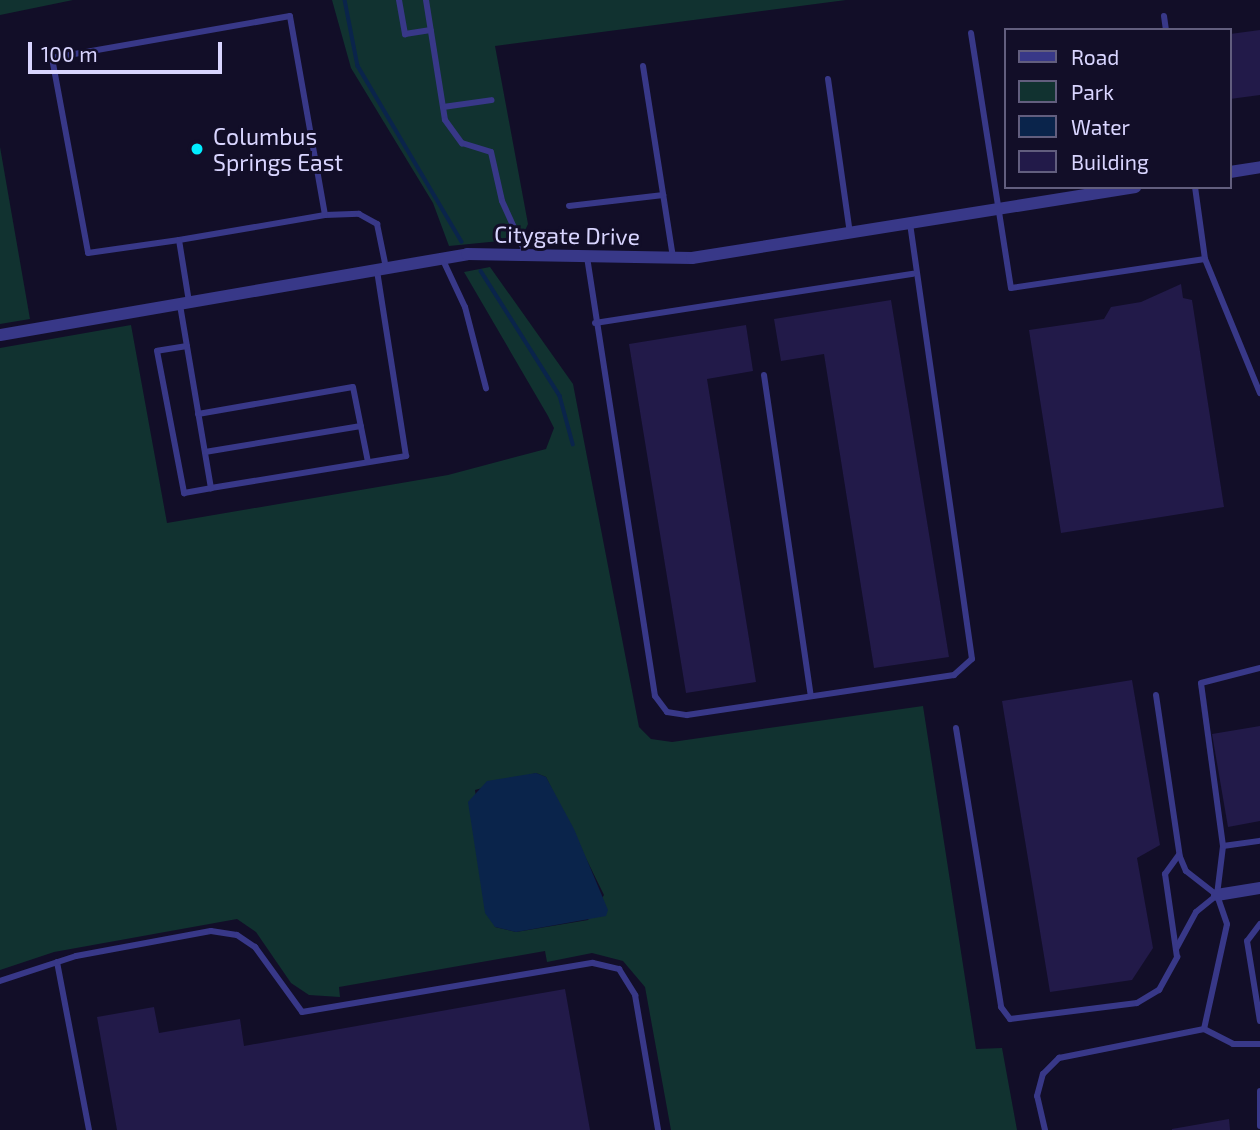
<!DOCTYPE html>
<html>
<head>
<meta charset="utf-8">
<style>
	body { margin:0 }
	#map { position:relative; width:1260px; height:1130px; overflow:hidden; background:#120e28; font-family:"Exo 2",sans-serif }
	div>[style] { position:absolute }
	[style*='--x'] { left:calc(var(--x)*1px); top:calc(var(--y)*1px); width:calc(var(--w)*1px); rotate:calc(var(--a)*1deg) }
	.green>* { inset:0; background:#113230 }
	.water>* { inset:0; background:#0a244b }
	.stream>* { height:3.5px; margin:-1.75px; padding:0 1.75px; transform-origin:1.75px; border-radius:1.75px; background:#0a244b }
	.building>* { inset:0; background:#221a49 }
	.service>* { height:6px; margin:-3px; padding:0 3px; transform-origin:3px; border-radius:3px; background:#383888 }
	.minor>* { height:12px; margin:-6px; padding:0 6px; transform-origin:6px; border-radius:6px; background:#383888 }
	.dots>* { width:19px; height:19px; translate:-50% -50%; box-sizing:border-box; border:4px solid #120e28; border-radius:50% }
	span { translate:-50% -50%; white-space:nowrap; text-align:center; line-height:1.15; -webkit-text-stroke:6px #120e28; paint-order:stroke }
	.poi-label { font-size:23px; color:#d9d5ff }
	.left { translate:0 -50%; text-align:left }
	.street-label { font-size:23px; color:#d9d5ff }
	.legend { position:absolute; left:1004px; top:28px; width:228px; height:161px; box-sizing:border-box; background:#120e28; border:2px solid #625e7e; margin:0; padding:9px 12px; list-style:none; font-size:21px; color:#d9d5ff }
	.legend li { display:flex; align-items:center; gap:14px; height:35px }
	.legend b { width:35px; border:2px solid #625e7e }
	.scale { position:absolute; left:28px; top:42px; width:194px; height:32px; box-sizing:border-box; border:4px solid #d9d5ff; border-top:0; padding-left:9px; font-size:21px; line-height:24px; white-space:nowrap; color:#d9d5ff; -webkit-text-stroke:5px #120e28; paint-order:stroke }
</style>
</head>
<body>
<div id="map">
	<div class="green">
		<div style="clip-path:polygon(0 0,73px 0,0 15px)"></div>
		<div style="clip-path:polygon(332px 0,846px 0,495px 46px,528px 224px,521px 239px,449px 246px,433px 203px,351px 68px)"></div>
		<div style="clip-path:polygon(0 147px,30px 319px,0 324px)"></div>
		<div style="clip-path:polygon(evenodd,490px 267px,573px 384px,639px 727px,651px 739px,672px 742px,923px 706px,976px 1049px,1002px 1048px,1017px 1130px,671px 1130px,645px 987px,623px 961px,592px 953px,547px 962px,545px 951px,339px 987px,340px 997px,309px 995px,291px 983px,256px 932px,237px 919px,54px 952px,0 970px,0 348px,131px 325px,167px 523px,448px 475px,546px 449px,554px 428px,548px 416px,464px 272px,490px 267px,536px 773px,546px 777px,604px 895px,588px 920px,516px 932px,495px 927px,475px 790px,536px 773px)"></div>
	</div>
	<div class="water">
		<div style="clip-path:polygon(536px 773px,546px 777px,574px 829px,608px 910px,606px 916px,516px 932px,495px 927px,485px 913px,468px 802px,487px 781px)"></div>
	</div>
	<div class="stream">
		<div style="--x:345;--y:0;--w:67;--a:78.9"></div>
		<div style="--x:358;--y:66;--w:204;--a:59.4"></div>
		<div style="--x:481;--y:271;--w:148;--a:57.7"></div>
		<div style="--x:560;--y:396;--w:50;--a:74.8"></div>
	</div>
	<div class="building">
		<div style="clip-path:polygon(1260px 30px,1260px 95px,1230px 99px,1230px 34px)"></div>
		<div style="clip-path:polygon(1181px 284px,1183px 298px,1192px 300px,1224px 507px,1061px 533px,1029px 330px,1104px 319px,1111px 307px,1141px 302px)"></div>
		<div style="clip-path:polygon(891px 300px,949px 657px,874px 668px,824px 354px,781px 361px,774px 319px)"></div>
		<div style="clip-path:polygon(746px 325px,753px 371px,707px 379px,756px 682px,686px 693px,629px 344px)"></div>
		<div style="clip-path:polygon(1132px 680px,1160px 845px,1137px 858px,1153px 948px,1132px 980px,1050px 992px,1002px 701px)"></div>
		<div style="clip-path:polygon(1260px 726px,1260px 821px,1228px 827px,1212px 734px)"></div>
		<div style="clip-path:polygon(565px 989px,590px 1130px,117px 1130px,97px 1017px,154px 1007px,159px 1033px,240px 1019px,244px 1046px)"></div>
		<div style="clip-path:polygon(1229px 1119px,1230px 1130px,1172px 1130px,1172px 1129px)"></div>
	</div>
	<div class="service">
		<div style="--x:399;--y:0;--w:35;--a:80"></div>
		<div style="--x:405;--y:34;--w:26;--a:-9"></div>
		<div style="--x:426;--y:0;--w:121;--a:81"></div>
		<div style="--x:445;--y:120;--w:29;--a:54"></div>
		<div style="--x:462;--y:143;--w:30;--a:17"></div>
		<div style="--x:491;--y:152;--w:50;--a:77.3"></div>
		<div style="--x:502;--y:201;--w:58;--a:65.6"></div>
		<div style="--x:1164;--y:16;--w:14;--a:82"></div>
		<div style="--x:971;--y:33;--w:258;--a:81.1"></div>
		<div style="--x:1011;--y:288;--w:196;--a:-8.5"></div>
		<div style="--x:1205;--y:259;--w:73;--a:-97.9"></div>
		<div style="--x:643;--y:66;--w:194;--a:81.1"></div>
		<div style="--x:828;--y:79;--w:156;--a:81.9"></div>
		<div style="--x:443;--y:107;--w:49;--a:-8.1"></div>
		<div style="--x:569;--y:206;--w:95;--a:-6.7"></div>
		<div style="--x:325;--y:215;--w:34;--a:-2"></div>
		<div style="--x:359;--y:214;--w:21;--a:29"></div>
		<div style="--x:377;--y:224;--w:45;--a:78.4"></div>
		<div style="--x:179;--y:240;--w:148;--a:-9.7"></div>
		<div style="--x:325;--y:215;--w:202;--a:-100"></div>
		<div style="--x:290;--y:16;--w:242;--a:170"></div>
		<div style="--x:52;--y:58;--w:198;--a:79.5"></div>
		<div style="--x:88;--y:253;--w:92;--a:-8.1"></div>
		<div style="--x:179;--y:240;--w:63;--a:80.8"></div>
		<div style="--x:587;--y:257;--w:444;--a:81.2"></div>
		<div style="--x:655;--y:696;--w:20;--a:53"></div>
		<div style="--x:667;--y:712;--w:20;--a:9"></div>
		<div style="--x:687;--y:715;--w:270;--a:-8.5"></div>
		<div style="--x:954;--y:675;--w:24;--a:-42"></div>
		<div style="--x:972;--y:659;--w:439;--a:-98.1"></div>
		<div style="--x:442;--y:258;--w:54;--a:64.9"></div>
		<div style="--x:465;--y:307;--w:84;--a:75.5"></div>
		<div style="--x:1205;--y:259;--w:145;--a:67.7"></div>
		<div style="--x:180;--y:305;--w:186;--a:80.4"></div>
		<div style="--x:211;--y:488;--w:198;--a:-9.3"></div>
		<div style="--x:406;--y:456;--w:188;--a:-98.9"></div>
		<div style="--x:595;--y:323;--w:322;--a:-8.8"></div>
		<div style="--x:187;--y:346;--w:30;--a:171"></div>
		<div style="--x:157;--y:351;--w:145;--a:79.2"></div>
		<div style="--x:184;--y:493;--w:27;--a:-10"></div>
		<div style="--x:764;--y:375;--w:324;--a:81.7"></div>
		<div style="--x:198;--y:414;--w:157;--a:-9.9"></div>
		<div style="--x:353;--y:387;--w:76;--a:78.7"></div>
		<div style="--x:205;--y:452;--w:158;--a:-9.5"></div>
		<div style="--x:1156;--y:695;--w:164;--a:81.6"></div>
		<div style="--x:1180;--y:857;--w:15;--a:67"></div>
		<div style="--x:1186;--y:871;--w:39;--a:38"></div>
		<div style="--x:956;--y:728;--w:283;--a:80.8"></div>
		<div style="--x:1001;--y:1007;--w:15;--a:53"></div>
		<div style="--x:1010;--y:1019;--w:128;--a:-7.2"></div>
		<div style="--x:1137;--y:1003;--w:26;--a:-31"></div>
		<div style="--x:1159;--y:990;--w:38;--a:-61"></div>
		<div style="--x:1177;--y:957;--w:84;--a:-98.2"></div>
		<div style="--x:1165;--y:874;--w:24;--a:-54"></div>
		<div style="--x:1223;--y:846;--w:37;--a:-8"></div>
		<div style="--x:1260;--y:924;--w:21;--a:127"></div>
		<div style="--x:1247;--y:941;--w:81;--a:80.8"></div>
		<div style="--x:1176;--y:949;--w:42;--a:-61.6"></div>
		<div style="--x:1196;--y:912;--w:27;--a:-39"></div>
		<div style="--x:57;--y:962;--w:171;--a:79.2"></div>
		<div style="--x:0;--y:981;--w:80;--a:-18.2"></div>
		<div style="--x:76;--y:956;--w:137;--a:-10.5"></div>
		<div style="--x:211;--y:931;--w:26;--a:9"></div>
		<div style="--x:237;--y:935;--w:22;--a:34"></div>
		<div style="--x:255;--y:947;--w:80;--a:54.1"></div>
		<div style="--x:302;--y:1012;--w:295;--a:-9.6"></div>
		<div style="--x:593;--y:963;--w:27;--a:13"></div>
		<div style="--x:619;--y:969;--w:31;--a:58"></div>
		<div style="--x:635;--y:995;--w:137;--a:80.3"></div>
		<div style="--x:1204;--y:1029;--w:33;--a:27"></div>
		<div style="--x:1233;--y:1044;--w:27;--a:0"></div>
		<div style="--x:1260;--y:1091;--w:35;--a:90"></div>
		<div style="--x:1045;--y:1130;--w:35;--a:-103"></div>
		<div style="--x:1037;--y:1096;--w:23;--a:-75"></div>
		<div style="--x:1043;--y:1074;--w:23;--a:-45"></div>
		<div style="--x:1059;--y:1058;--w:148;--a:-11.3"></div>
		<div style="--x:1204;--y:1029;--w:107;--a:-77.6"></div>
		<div style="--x:1227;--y:924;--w:31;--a:-109"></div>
		<div style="--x:1217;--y:895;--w:49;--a:-83"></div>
		<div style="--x:1223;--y:846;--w:164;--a:-97.7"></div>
		<div style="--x:1201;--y:683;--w:61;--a:-14.3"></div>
	</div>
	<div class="minor">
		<div style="--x:1230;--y:172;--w:30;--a:-9"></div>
		<div style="--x:0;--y:335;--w:474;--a:-9.8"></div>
		<div style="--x:467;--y:254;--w:225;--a:1"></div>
		<div style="--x:692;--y:258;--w:449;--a:-9.1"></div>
		<div style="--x:1217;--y:895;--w:44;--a:-9.2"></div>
	</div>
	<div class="dots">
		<div style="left:197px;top:149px;background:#01edff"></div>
	</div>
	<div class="poi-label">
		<span class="left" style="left:213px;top:149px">Columbus<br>Springs East</span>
	</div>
	<div class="street-label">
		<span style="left:567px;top:235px;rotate:1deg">Citygate Drive</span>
	</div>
	<ul class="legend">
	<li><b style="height:9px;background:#383888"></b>Road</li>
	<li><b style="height:19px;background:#113230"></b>Park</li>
	<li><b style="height:19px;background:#0a244b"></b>Water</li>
	<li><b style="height:19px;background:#221a49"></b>Building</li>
	</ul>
	<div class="scale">100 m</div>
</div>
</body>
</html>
